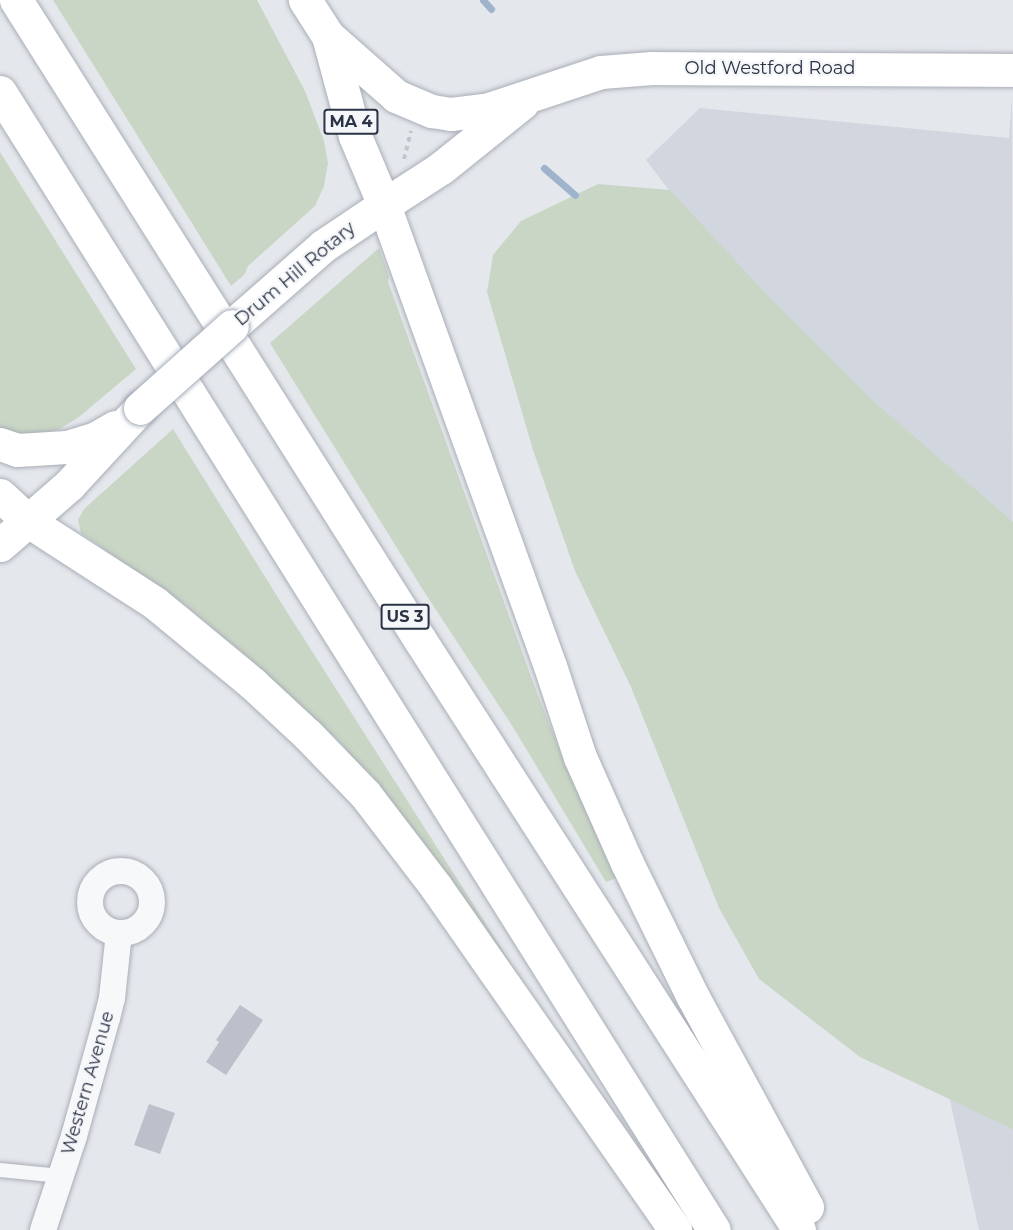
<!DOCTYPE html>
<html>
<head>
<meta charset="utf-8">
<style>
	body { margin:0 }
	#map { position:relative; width:1013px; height:1230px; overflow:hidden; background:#e4e7ec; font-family:Montserrat,sans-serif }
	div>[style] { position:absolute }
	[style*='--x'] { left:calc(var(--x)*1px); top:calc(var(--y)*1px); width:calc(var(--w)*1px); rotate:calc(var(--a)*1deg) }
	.built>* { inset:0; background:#d2d6de }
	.green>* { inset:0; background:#c9d6c5 }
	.stream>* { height:7px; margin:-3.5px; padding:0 3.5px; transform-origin:3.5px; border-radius:3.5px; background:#9fb4cc }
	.building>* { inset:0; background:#bbc0ca }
	.path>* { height:4px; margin-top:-2px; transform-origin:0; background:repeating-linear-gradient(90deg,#c2c5cb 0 4.5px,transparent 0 9px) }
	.roads { filter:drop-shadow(0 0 2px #a9aeb7) drop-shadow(0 0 2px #a9aeb7) }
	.lane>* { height:14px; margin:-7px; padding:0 7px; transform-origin:7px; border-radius:7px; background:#f7f8fa }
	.street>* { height:26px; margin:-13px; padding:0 13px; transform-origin:13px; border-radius:13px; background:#f7f8fa }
	.street>.ring { margin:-13px; padding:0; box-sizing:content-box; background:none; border:26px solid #f7f8fa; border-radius:50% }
	.secondary>* { height:33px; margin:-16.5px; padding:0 16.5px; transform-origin:16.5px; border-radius:16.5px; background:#fff }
	.primary>* { height:33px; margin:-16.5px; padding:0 16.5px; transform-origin:16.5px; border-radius:16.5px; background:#fff }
	.highway>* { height:33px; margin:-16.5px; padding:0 16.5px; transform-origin:16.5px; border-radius:16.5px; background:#fff }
	.bridges { filter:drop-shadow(0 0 2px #a3abb8) drop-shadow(0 0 2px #a3abb8) }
	.primary-bridge>* { height:33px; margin:-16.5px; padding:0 16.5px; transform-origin:16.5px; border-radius:16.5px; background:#fff }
	span { translate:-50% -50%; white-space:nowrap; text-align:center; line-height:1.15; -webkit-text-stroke:4.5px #f4f6f9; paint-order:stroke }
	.shield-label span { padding:2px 4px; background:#f4f6f9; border:2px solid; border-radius:4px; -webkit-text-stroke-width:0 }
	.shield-label { font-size:16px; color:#2b3445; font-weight:700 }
	.street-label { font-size:18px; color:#2b3445 }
</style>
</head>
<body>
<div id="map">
	<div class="built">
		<div style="clip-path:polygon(1012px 97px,1013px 1230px,979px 1230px,778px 333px,646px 160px,700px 108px,1009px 138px)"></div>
	</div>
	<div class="green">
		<div style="clip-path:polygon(53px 0,257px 0,305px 91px,324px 141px,328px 163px,324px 186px,315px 206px,248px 266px,244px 275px,231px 286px)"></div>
		<div style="clip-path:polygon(0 152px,136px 369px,79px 417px,58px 430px,40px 433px,19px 433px,0 428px)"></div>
		<div style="clip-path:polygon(598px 184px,670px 190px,768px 296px,872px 400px,1013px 522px,1013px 1129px,860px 1057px,759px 979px,719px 908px,631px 687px,575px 571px,533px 450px,487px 292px,493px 255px,521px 221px)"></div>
		<div style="clip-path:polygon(379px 248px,389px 276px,388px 282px,537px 693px,567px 769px,616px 878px,606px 882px,513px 727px,423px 590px,270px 343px)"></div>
		<div style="clip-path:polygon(173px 429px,287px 612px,574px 1062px,410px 826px,339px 741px,253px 662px,185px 605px,81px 533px,78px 520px,84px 509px)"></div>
	</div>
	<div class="stream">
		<div style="--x:483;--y:0;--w:12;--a:48"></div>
		<div style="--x:544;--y:168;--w:41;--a:41.1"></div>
	</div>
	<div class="building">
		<div style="clip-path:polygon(240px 1005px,263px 1020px,226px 1075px,206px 1062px,219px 1042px,216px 1040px)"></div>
		<div style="clip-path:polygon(149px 1104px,175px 1113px,160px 1154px,134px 1145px)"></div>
	</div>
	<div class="path">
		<div style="--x:404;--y:159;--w:29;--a:-76"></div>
	</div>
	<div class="roads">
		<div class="lane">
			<div style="--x:0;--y:1170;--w:61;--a:5.6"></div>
		</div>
		<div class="street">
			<div class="ring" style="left:90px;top:871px;width:36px;height:36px"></div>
			<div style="--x:43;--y:1230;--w:99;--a:-71.7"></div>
			<div style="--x:74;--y:1136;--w:123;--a:-74.4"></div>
			<div style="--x:107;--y:1018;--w:21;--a:-76"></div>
			<div style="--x:112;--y:998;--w:65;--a:-83.9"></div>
		</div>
		<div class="secondary">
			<div style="--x:328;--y:36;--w:91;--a:41.4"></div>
			<div style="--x:396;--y:96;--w:39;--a:23"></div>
			<div style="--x:432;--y:111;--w:19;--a:9"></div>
			<div style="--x:451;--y:114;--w:35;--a:-7"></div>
			<div style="--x:486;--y:110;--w:121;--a:-18.3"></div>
			<div style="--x:601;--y:72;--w:51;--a:-4.5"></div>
			<div style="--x:652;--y:68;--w:361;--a:0.3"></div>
			<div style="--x:384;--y:205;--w:68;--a:-33"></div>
			<div style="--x:441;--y:168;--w:104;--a:-38.7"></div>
		</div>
		<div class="primary">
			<div style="--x:232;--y:326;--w:121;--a:-41.3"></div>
			<div style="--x:323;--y:246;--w:73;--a:-33.9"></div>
			<div style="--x:384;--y:205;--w:75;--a:-112.8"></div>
			<div style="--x:355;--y:136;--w:104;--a:-105.1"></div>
			<div style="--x:328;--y:36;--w:43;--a:-122.6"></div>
			<div style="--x:0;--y:444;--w:18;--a:19"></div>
			<div style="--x:17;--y:450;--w:50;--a:-3.4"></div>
			<div style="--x:67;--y:447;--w:30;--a:-17"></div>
			<div style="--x:96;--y:438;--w:22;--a:-30"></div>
			<div style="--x:0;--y:495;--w:38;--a:43"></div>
			<div style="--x:0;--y:545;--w:91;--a:-41"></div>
			<div style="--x:69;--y:485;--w:105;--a:-47.3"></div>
		</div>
		<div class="highway">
			<div style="--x:16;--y:0;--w:757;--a:57.74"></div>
			<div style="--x:420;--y:640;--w:701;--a:57.28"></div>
			<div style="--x:0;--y:92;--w:1343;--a:57.9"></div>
			<div style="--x:384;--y:205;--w:490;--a:70.2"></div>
			<div style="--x:550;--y:666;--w:96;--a:71.8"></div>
			<div style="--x:580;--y:757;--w:116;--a:66.1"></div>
			<div style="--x:627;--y:863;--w:149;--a:63.8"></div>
			<div style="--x:693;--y:997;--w:239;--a:61.5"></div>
			<div style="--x:28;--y:521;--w:151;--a:32.8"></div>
			<div style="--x:155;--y:603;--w:126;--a:39.5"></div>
			<div style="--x:252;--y:683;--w:76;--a:42.9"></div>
			<div style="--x:308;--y:735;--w:82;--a:46"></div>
			<div style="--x:365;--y:794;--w:117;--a:52.6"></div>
			<div style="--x:436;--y:887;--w:418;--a:55.1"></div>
		</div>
	</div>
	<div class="bridges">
		<div class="primary-bridge">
			<div style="--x:140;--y:408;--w:123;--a:-41.7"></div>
		</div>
	</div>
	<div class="shield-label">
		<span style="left:351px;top:122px">MA 4</span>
		<span style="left:405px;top:617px">US 3</span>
	</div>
	<div class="street-label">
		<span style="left:770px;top:68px">Old Westford Road</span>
		<span style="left:295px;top:274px;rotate:-40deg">Drum Hill Rotary</span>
		<span style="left:88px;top:1083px;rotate:-74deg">Western Avenue</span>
	</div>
</div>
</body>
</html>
